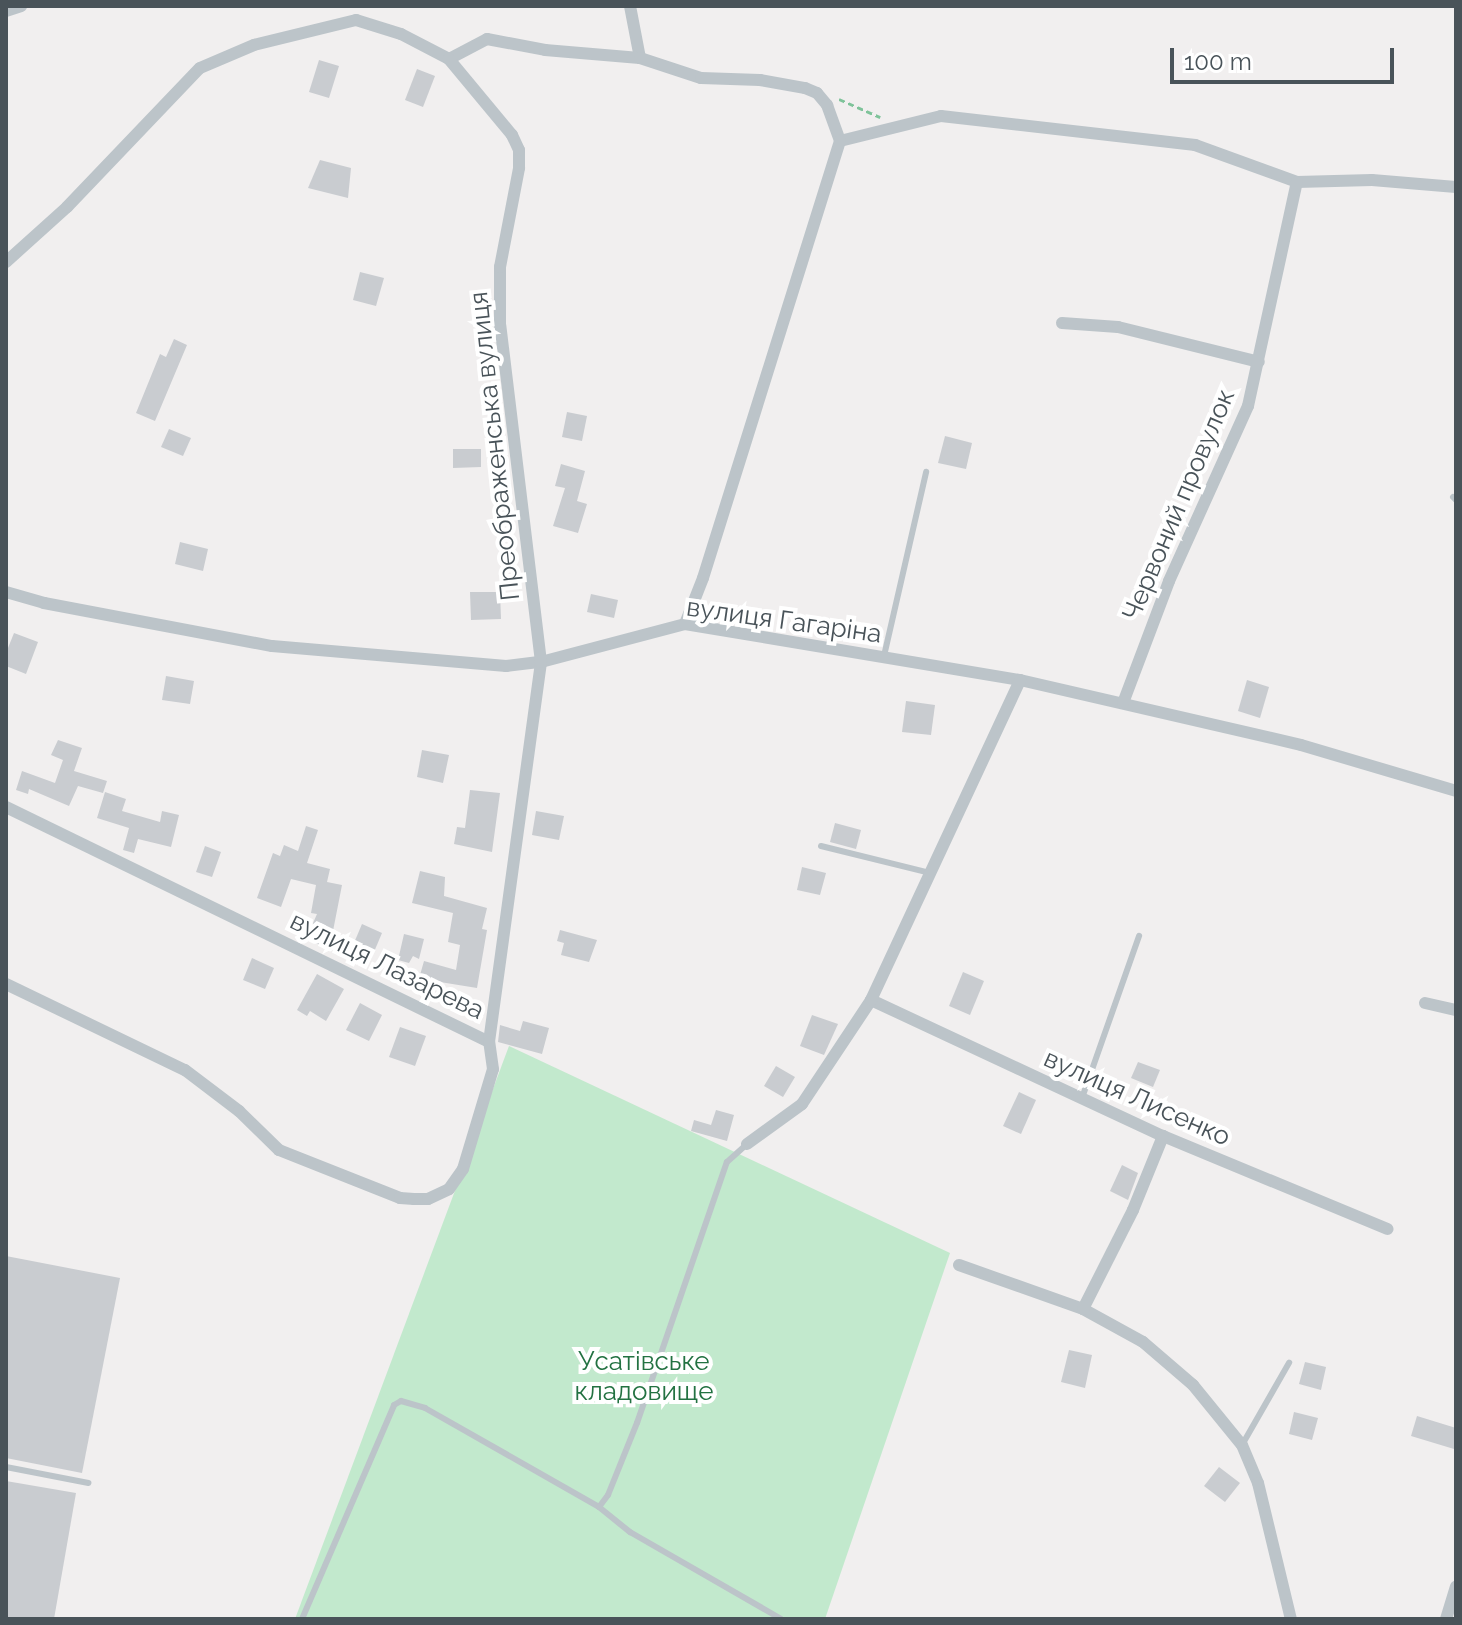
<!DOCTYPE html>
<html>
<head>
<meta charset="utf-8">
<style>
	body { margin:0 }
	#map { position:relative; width:1462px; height:1625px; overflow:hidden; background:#f1efef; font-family:Raleway,sans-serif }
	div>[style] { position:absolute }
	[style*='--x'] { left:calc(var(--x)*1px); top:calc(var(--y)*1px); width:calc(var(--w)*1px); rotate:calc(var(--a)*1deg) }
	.green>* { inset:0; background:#c2e9cd }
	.building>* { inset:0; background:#c9ccd0 }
	.path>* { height:3px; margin-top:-1.5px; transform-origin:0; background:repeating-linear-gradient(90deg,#7fc39a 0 6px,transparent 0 10px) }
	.lane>* { height:6px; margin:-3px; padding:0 3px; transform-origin:3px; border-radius:3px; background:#bcc4c9 }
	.street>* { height:12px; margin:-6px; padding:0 6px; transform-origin:6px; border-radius:6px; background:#bcc4c9 }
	span { translate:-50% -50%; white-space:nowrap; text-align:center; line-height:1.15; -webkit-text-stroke:8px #fff; paint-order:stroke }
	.street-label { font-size:26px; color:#495359 }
	.park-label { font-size:26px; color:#237242 }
	.frame { position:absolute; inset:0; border:8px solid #495359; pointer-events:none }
	.scale { position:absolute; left:1170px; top:48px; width:224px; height:36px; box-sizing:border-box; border:4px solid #495359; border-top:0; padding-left:10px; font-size:24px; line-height:28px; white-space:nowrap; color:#495359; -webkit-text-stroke:6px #fff; paint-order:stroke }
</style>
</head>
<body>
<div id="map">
	<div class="green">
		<div style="clip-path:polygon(509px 1046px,950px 1253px,825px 1619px,295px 1619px)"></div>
	</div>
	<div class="building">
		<div style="clip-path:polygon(319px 60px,339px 66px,329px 98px,309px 92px)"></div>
		<div style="clip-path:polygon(417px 69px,435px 76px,423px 107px,405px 100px)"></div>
		<div style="clip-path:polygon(320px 160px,351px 168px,348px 198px,308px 188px)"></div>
		<div style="clip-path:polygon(360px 272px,384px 278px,376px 306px,353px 300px)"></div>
		<div style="clip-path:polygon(174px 339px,187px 345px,155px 421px,136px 413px,160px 354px,166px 357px)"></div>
		<div style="clip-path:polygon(567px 412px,587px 416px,582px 441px,562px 437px)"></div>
		<div style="clip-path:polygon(169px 429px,191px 438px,183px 456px,161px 447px)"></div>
		<div style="clip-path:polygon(945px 436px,972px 443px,966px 469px,938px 463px)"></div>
		<div style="clip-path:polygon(453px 449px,481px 449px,481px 467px,453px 468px)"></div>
		<div style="clip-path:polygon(561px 464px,585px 471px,577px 501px,587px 504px,578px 533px,553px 526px,565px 488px,555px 486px)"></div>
		<div style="clip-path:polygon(180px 542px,208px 549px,203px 571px,175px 564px)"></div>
		<div style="clip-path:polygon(470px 592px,500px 592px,501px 619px,471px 620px)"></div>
		<div style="clip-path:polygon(591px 594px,618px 600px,614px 618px,587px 612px)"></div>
		<div style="clip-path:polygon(14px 633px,38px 642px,26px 674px,6px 666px,6px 653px)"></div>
		<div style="clip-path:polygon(166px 676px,194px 681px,190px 704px,162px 700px)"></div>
		<div style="clip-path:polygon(1247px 680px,1269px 687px,1260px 718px,1238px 711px)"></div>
		<div style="clip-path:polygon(906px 701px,935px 705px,931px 735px,902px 732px)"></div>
		<div style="clip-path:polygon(58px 740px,82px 748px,74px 771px,107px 781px,103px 793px,78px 786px,69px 806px,29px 789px,28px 794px,16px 790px,22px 771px,55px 783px,63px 760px,51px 755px)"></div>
		<div style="clip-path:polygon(422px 750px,449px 755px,443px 783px,417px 777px)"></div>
		<div style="clip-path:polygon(470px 790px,500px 793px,492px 852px,454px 844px,457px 827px,465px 828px)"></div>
		<div style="clip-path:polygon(105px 792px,126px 799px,122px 811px,160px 822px,162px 811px,179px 815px,171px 847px,138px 839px,134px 853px,123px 850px,129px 828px,97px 818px)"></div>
		<div style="clip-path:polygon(536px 811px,564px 816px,559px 840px,532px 835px)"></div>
		<div style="clip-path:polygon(835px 823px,861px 830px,856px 849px,830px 842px)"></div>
		<div style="clip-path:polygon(306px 826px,318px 830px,307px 863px,330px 869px,327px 882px,342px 885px,332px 936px,342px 940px,337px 952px,306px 939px,317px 914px,311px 913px,316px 885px,291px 879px,281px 907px,257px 898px,273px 853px,280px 856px,284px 845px,298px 851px)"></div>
		<div style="clip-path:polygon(205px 846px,221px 852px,212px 877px,196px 872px)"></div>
		<div style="clip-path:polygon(802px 867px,826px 873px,820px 895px,797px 890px)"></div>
		<div style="clip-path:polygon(420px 871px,445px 877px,444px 896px,487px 908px,482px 929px,487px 930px,477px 988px,440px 982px,439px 986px,432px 984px,430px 992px,416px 989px,424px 961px,456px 970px,460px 945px,448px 942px,453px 913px,412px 903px)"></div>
		<div style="clip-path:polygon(362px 924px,382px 933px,371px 959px,351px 950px)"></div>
		<div style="clip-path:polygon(560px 930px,597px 940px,589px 962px,561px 955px,564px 943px,557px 941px)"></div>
		<div style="clip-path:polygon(404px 934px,424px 939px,419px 959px,413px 956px,409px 963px,398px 960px)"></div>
		<div style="clip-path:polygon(252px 958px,274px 968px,265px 989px,243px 980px)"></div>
		<div style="clip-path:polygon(963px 972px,984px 981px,970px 1015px,949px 1006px)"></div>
		<div style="clip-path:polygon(317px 974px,344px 989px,326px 1021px,310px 1011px,307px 1016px,297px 1010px)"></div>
		<div style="clip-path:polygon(360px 1003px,382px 1015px,369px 1041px,346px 1030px)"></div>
		<div style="clip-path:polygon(812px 1015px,838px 1024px,824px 1055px,800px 1046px)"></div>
		<div style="clip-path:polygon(523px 1021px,549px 1028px,542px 1054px,498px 1042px,500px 1025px,520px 1031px)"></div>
		<div style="clip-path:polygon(400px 1027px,426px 1036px,415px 1066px,389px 1057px)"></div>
		<div style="clip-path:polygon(1138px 1062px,1160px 1070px,1153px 1087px,1131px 1078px)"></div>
		<div style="clip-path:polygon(776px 1066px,795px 1077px,783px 1097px,764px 1086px)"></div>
		<div style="clip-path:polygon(1019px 1092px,1036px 1100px,1021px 1134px,1003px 1126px)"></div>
		<div style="clip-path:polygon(716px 1110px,734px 1115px,727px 1141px,691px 1131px,694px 1120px,711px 1125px)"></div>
		<div style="clip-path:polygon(1122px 1165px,1138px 1173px,1128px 1200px,1110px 1191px)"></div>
		<div style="clip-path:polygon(6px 1256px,120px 1278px,82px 1473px,6px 1458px)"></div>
		<div style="clip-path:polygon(1069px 1350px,1092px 1355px,1085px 1388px,1061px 1382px)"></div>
		<div style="clip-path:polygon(1305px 1362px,1326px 1367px,1321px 1390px,1299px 1384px)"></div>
		<div style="clip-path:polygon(1294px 1412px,1318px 1418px,1312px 1440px,1289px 1434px)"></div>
		<div style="clip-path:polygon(1417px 1416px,1456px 1428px,1454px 1449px,1411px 1436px)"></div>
		<div style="clip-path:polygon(1219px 1467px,1240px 1483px,1225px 1502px,1204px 1486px)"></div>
		<div style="clip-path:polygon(6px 1481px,76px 1493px,54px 1619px,6px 1619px)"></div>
	</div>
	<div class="path">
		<div style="--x:839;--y:99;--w:45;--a:23.7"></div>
	</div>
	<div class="lane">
		<div style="--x:1453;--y:497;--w:4;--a:45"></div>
		<div style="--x:884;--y:656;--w:189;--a:-77.1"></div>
		<div style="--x:821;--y:846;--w:112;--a:13.9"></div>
		<div style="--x:1082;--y:1098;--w:172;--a:-70.6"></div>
		<div style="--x:1242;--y:1445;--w:95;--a:-60.2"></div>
		<div style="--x:6;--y:1467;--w:84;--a:11"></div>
		<div style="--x:599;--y:1507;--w:15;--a:-53"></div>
		<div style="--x:608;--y:1495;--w:78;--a:-68.1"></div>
		<div style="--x:637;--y:1423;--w:276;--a:-71"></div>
		<div style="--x:727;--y:1162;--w:27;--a:-42"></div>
		<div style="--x:302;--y:1619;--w:233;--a:-66.7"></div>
		<div style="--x:394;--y:1405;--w:8;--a:-30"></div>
		<div style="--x:401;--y:1401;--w:25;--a:16"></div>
		<div style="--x:425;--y:1408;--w:200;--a:29.6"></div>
		<div style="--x:599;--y:1507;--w:40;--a:39"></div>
		<div style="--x:630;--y:1532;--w:174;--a:29.9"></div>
	</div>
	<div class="street">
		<div style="--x:630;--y:6;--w:53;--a:79.1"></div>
		<div style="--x:6;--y:11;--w:16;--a:-18"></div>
		<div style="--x:6;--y:262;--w:82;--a:-42"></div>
		<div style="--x:67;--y:207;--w:192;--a:-46.3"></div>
		<div style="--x:200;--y:68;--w:59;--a:-23.1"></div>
		<div style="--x:254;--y:45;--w:105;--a:-13.8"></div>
		<div style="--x:356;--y:20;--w:47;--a:17.3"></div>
		<div style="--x:401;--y:34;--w:54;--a:27.5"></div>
		<div style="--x:449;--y:59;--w:43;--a:-27.8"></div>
		<div style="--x:487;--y:39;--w:59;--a:10.7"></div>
		<div style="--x:545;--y:50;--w:95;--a:4.8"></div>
		<div style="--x:640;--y:58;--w:64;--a:18.2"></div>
		<div style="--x:701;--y:78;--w:59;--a:1.9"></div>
		<div style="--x:760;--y:80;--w:46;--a:10.1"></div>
		<div style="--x:805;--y:88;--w:13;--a:23"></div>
		<div style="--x:817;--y:93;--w:16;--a:50"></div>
		<div style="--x:827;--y:105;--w:38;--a:70"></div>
		<div style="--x:840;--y:141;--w:104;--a:-13.9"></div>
		<div style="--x:941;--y:116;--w:256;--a:6.5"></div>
		<div style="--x:1195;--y:145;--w:109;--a:19.9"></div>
		<div style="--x:1297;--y:182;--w:75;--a:-1.5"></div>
		<div style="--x:1372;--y:180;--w:84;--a:4.8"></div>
		<div style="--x:1062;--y:323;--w:56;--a:4.1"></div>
		<div style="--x:1118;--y:327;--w:145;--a:13.9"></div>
		<div style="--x:6;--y:592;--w:40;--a:16"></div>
		<div style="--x:44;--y:603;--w:232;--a:10.7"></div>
		<div style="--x:272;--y:646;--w:235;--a:4.9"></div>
		<div style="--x:506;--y:666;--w:35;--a:-7"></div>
		<div style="--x:541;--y:662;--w:149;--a:-14.8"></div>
		<div style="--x:685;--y:624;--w:340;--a:9.5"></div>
		<div style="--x:1020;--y:680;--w:288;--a:13"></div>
		<div style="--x:1301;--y:745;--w:162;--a:16.5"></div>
		<div style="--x:685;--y:624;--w:49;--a:-68.6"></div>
		<div style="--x:703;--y:578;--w:458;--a:-72.6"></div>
		<div style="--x:1123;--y:703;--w:130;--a:-69.3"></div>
		<div style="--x:1169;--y:581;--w:192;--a:-65.7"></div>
		<div style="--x:1248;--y:406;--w:229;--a:-77.7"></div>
		<div style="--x:6;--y:807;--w:537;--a:25.94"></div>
		<div style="--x:489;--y:1042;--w:384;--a:-82.2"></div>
		<div style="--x:541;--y:662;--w:339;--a:-96.9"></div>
		<div style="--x:500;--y:325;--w:58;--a:-90"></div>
		<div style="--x:500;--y:267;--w:101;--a:-79.1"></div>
		<div style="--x:519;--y:168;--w:18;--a:-90"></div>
		<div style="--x:519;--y:150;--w:17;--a:-115"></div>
		<div style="--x:512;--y:135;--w:99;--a:-129.7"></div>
		<div style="--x:6;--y:984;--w:199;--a:25.7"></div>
		<div style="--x:185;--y:1070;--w:68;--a:37.2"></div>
		<div style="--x:239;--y:1111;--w:56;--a:44.3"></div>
		<div style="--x:279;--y:1150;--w:130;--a:21.6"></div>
		<div style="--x:400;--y:1198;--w:14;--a:4"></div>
		<div style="--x:414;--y:1199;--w:14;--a:0"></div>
		<div style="--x:428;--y:1199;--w:23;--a:-25"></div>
		<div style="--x:449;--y:1189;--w:24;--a:-55"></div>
		<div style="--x:463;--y:1169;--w:104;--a:-73.3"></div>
		<div style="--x:493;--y:1069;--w:27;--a:-98"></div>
		<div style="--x:871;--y:1000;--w:322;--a:25"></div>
		<div style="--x:1163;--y:1136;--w:243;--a:22.5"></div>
		<div style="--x:1425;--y:1003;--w:32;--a:13"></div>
		<div style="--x:747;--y:1144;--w:68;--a:-36"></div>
		<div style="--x:802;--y:1104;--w:125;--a:-56.4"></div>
		<div style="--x:871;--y:1000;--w:353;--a:-65"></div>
		<div style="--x:959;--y:1265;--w:132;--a:19.5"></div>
		<div style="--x:1083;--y:1309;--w:68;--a:28.8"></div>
		<div style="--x:1143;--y:1342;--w:66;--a:40.7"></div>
		<div style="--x:1193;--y:1385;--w:77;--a:50.8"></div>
		<div style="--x:1242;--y:1445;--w:41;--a:67.2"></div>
		<div style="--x:1258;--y:1483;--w:140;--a:76.4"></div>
		<div style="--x:1083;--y:1309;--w:111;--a:-63.2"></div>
		<div style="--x:1133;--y:1210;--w:80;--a:-67.9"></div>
		<div style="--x:1446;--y:1619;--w:34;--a:-73"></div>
	</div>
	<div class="street-label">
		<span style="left:495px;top:446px;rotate:-96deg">Преображенська вулиця</span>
		<span style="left:1179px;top:505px;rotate:-67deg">Червоний провулок</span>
		<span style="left:784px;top:621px;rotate:8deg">вулиця Гагаріна</span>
		<span style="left:387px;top:966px;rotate:26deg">вулиця Лазарева</span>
		<span style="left:1137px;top:1098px;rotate:24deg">вулиця Лисенко</span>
	</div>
	<div class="park-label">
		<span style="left:644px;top:1377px">Усатівське<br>кладовище</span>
	</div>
	<div class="frame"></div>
	<div class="scale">100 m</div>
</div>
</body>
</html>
